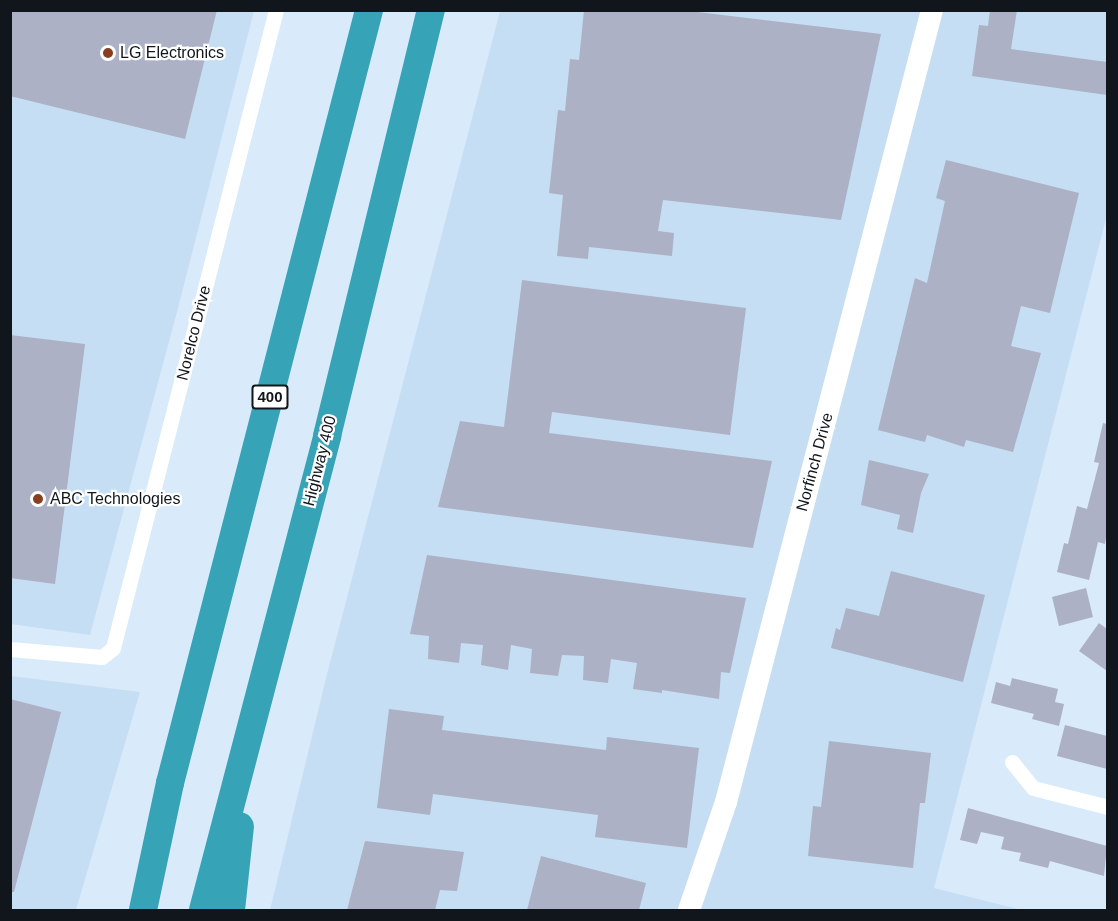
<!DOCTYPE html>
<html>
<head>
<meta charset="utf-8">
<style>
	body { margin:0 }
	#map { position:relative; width:1118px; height:921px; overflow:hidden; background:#d9ebfb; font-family:Arial,sans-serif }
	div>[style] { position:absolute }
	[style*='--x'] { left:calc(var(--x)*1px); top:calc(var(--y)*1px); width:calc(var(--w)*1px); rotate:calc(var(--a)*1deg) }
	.built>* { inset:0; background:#c5def3 }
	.building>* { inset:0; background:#acb1c5 }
	.street>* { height:15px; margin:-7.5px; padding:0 7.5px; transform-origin:7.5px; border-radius:7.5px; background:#fff }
	.secondary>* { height:22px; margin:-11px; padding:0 11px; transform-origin:11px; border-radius:11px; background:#fff }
	.highway>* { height:28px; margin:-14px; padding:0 14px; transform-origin:14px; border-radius:14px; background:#36a3b6 }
	.dots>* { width:16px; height:16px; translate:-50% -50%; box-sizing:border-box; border:3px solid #fff; border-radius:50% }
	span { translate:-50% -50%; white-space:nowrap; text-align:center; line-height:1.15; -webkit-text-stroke:4.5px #fff; paint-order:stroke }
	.shield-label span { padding:2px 4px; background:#fff; border:2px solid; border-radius:4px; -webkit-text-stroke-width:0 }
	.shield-label { font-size:15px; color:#10161b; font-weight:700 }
	.poi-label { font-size:16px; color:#10161b }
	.left { translate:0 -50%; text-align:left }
	.street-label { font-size:16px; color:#10161b }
	.frame { position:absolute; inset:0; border:12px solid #10161b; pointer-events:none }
</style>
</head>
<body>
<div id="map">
	<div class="built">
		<div style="clip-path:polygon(11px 11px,254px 11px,177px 312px,90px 635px,11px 624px)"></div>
		<div style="clip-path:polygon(500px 11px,1107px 11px,1107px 215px,934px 888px,1022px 910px,270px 910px,327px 674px)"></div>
		<div style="clip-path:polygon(11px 676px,140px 692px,76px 910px,11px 910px)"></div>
	</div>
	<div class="building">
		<div style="clip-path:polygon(10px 10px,217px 10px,185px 139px,10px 96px)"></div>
		<div style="clip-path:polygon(584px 10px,681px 10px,881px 34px,841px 220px,663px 200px,658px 231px,674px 233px,672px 256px,589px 247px,588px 259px,557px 256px,563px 195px,549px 193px,558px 110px,565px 111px,570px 59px,579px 60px)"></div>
		<div style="clip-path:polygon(990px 10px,1017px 10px,1011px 49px,1107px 62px,1107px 95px,972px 76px,979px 25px,988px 26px)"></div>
		<div style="clip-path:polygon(946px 160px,1079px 193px,1050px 313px,1021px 306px,1011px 346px,1041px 353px,1013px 452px,966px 440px,964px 447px,927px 435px,925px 442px,878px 430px,915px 278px,927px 283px,945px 201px,936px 198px)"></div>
		<div style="clip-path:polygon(522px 280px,746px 308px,730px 435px,552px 412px,549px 433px,772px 461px,753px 548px,438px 507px,460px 421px,504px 427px)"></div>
		<div style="clip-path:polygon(10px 335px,85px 344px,55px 584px,10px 578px)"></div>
		<div style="clip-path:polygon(1103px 423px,1107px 424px,1107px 531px,1105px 544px,1098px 542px,1089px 580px,1057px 572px,1064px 543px,1068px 544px,1077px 506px,1087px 509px,1099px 463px,1094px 462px)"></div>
		<div style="clip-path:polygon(869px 460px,929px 474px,921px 493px,913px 533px,897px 529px,900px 515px,861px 505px)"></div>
		<div style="clip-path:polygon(427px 555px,746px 598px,730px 673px,721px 672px,719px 699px,662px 690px,662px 693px,633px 689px,637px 663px,611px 659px,608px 683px,583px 680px,584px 656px,562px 655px,558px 676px,530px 673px,532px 649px,511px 645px,508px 670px,481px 665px,483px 645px,461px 643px,459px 663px,428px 659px,429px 636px,410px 634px)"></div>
		<div style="clip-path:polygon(891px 571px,985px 595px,963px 682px,831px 648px,836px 628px,840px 630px,846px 608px,879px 616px)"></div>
		<div style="clip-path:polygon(1086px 588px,1093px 617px,1059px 626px,1052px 597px)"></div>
		<div style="clip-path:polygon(1099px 623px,1107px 629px,1107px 671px,1079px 651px)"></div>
		<div style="clip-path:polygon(1012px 678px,1058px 689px,1055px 702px,1064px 704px,1059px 726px,1032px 719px,1034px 714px,991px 703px,996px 682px,1010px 686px)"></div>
		<div style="clip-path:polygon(10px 699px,61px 712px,14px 892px,10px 892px)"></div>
		<div style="clip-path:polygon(389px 709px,444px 716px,442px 730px,606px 750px,607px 737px,699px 748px,687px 848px,595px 837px,598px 815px,433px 794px,430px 815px,377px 808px)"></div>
		<div style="clip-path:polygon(1065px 725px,1107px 736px,1107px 769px,1057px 756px)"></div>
		<div style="clip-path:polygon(829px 741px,931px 753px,925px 803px,920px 803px,913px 868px,808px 856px,813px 806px,821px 807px)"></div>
		<div style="clip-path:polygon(968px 808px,1107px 846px,1104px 876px,1050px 861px,1048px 868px,1019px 861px,1021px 853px,1001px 849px,1004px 837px,981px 832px,977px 844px,960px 840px)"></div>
		<div style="clip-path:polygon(365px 841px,464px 852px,457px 891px,440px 890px,435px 910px,347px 910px)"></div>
		<div style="clip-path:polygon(541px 856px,646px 883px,639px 910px,527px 910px)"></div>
	</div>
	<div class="street">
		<div style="--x:10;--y:649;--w:92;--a:5"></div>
		<div style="--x:102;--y:657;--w:14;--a:-39"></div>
		<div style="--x:113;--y:648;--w:658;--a:-75.67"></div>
		<div style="--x:1012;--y:762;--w:33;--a:51"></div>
		<div style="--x:1033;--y:788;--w:77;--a:14.2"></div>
	</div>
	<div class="secondary">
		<div style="--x:689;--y:910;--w:114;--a:-71.1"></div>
		<div style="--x:726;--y:802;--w:818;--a:-75.42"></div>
	</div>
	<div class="highway">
		<div style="--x:143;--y:910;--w:130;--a:-78"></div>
		<div style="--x:170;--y:783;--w:798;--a:-75.56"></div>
		<div style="--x:203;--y:910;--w:490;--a:-75.3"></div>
		<div style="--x:327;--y:436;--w:439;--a:-76.3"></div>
		<div style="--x:231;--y:910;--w:84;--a:-83.9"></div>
	</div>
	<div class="dots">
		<div style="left:108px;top:53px;background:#873e21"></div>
		<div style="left:38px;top:499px;background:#873e21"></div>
	</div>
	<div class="shield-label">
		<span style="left:270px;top:397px">400</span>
	</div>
	<div class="poi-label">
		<span class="left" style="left:120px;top:53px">LG Electronics</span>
		<span class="left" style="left:50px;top:499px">ABC Technologies</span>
	</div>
	<div class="street-label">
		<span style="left:194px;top:333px;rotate:-76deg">Norelco Drive</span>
		<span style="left:320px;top:461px;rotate:-76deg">Highway 400</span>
		<span style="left:815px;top:462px;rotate:-75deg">Norfinch Drive</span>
	</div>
	<div class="frame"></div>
</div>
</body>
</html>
